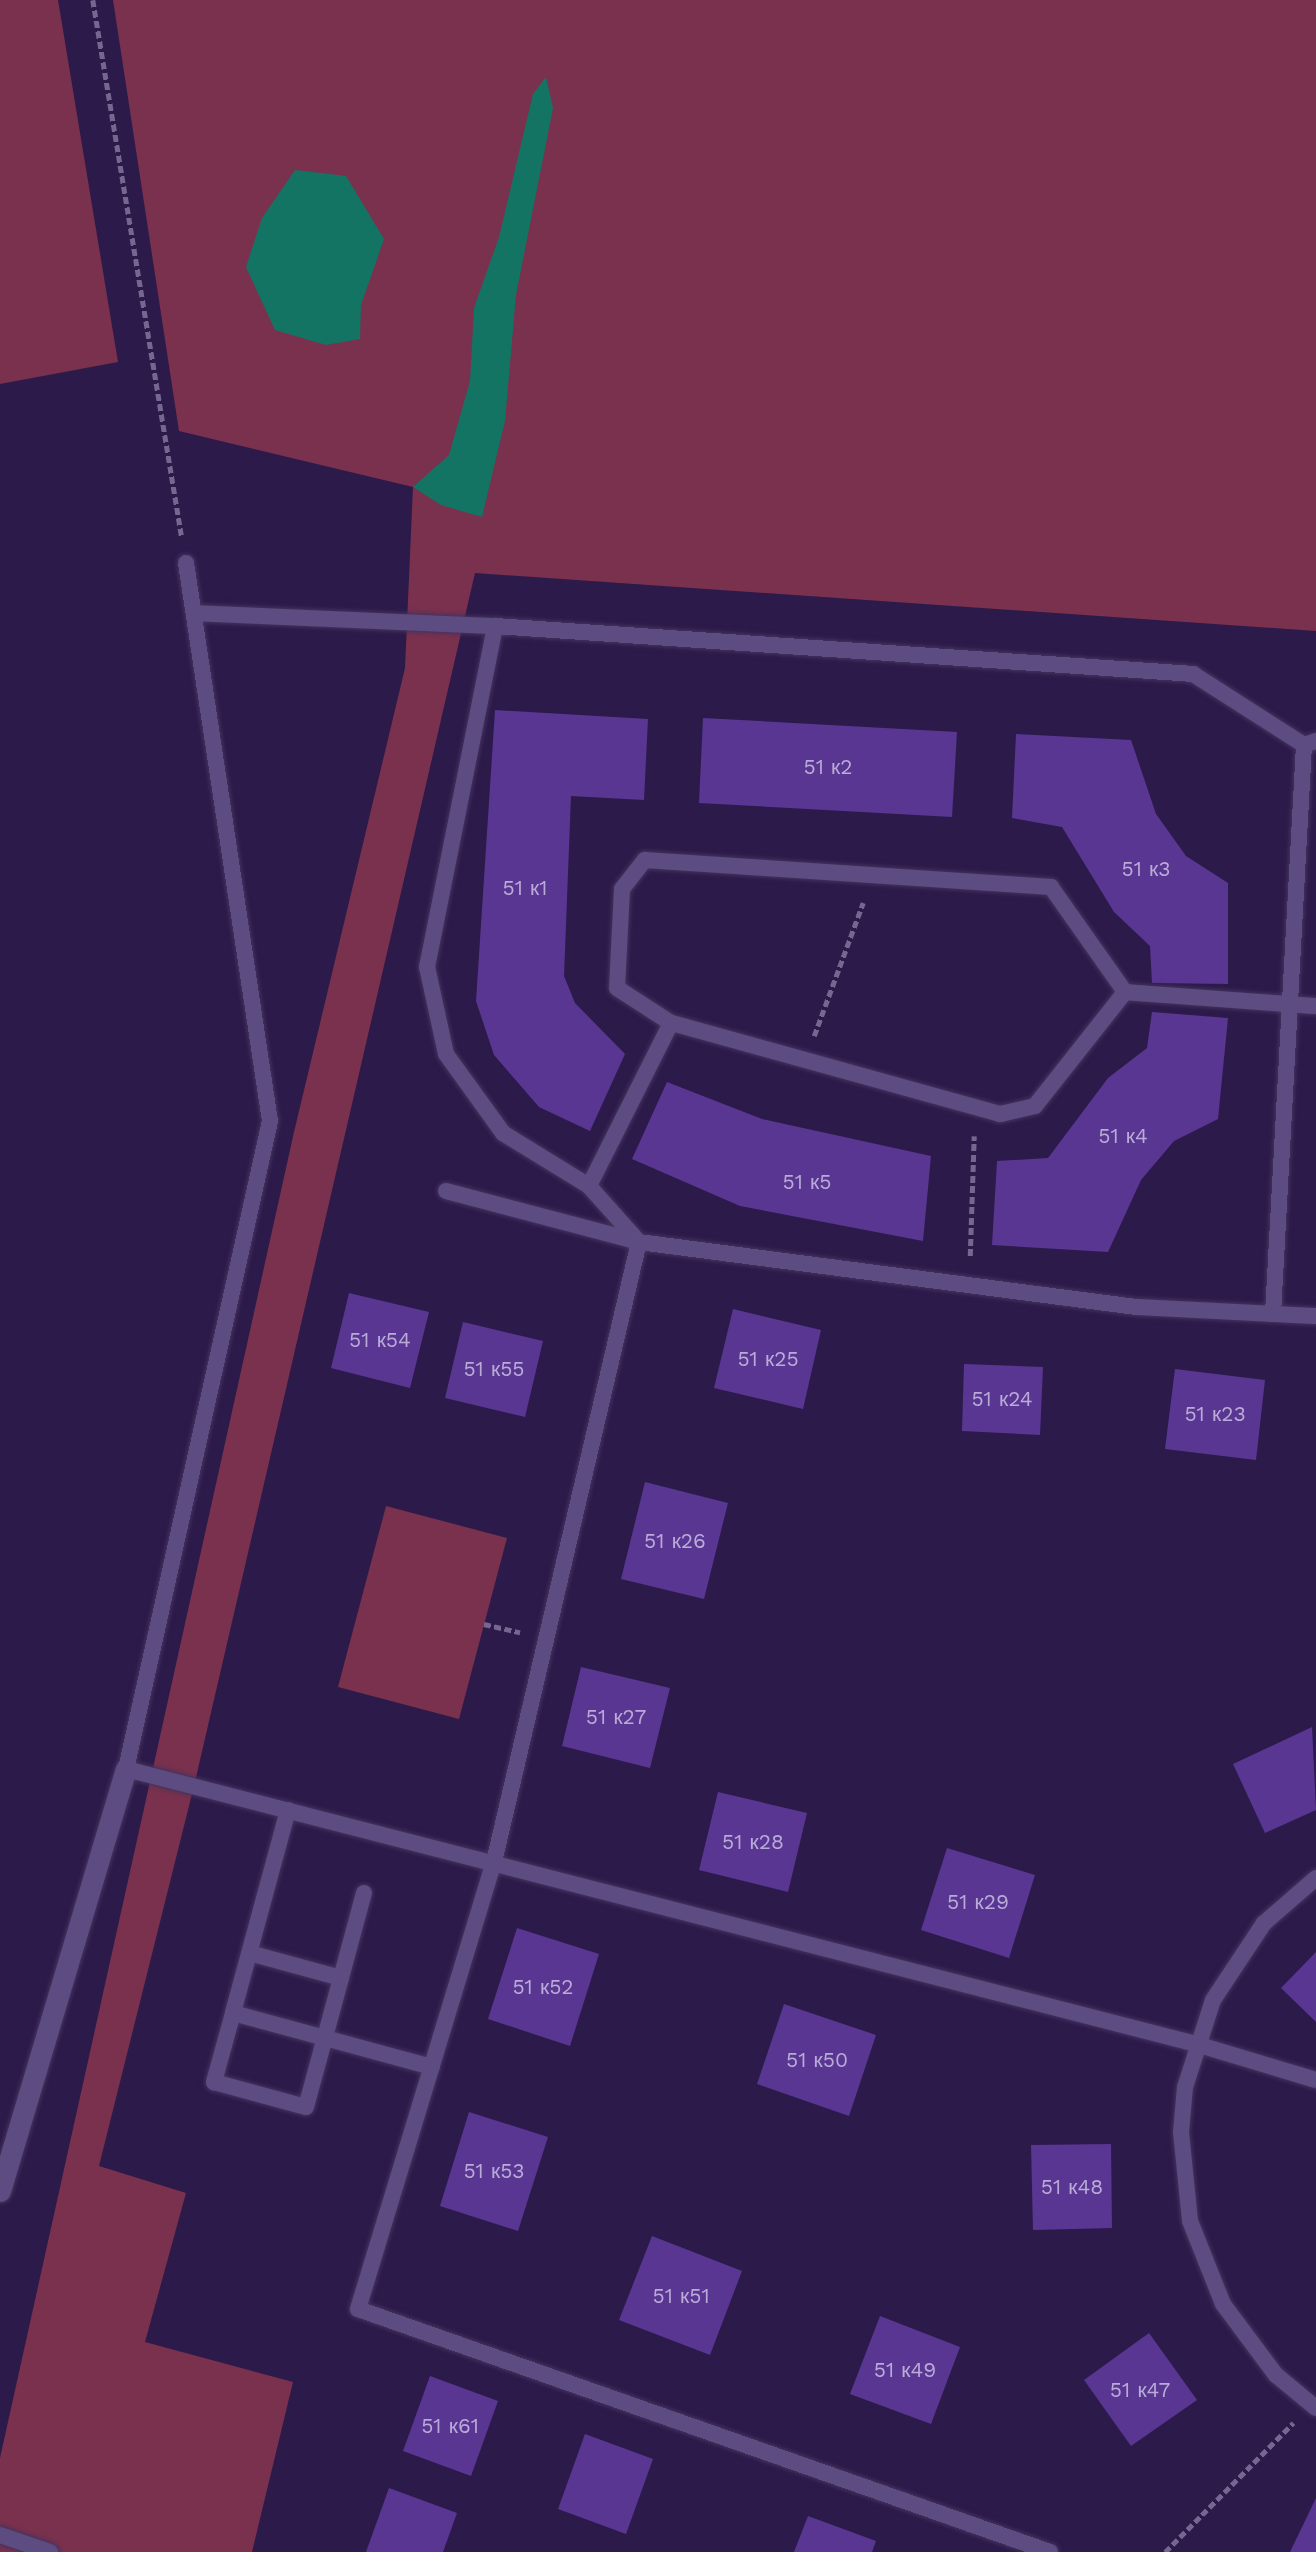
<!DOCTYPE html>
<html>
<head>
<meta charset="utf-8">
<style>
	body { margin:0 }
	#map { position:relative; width:1316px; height:2552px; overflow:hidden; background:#2c1a4b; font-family:"Work Sans",sans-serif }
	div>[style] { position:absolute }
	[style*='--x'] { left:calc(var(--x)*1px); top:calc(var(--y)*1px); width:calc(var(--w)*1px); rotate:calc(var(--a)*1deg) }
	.green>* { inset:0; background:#79314e }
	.water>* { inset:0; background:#147463 }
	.building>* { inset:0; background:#593692 }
	.path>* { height:4.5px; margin-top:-2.25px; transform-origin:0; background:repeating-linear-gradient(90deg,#756790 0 7px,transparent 0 10.5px) }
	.roads { filter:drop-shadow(0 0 2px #44335d) drop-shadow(0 0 2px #44335d) }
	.lane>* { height:16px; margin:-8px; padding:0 8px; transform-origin:8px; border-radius:8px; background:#5d4c82 }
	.street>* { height:21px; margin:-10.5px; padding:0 10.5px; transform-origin:10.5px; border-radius:10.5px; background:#5d4c82 }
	span { translate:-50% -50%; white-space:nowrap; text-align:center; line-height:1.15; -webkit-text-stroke:7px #2c1a4b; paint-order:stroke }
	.number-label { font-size:21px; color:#b9aad8 }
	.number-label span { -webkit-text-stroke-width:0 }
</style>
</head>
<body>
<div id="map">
	<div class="green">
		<div style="clip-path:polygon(0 0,58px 0,118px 362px,0 384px)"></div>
		<div style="clip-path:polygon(113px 0,1316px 0,1316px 631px,475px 573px,194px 1786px,99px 2166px,186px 2193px,145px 2342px,293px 2382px,252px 2552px,0 2552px,0 2458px,294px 1132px,405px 668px,413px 487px,179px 431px)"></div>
		<div style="clip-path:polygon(386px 1506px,507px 1538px,459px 1719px,338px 1687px)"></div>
	</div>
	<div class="water">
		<div style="clip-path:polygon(546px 77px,553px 108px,516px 295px,505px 421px,482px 517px,441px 505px,413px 487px,449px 455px,470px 381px,474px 308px,499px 237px,533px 94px)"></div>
		<div style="clip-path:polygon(295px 170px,346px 176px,384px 239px,361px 305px,360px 339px,326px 345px,275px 330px,246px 267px,262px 218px)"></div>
	</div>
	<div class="building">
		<div style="clip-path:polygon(495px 710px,648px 719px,644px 800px,571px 796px,564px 976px,575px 1003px,625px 1054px,590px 1131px,539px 1107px,494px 1055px,476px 1001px)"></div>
		<div style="clip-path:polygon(703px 718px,957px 732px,952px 817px,699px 803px)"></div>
		<div style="clip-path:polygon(1016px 734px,1131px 740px,1156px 814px,1186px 856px,1228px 883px,1228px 984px,1152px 983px,1150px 946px,1114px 912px,1062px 827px,1012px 818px)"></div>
		<div style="clip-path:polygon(1152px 1012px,1228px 1018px,1218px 1119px,1174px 1141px,1141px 1180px,1108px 1252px,992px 1245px,997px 1161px,1048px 1158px,1108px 1078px,1147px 1048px)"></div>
		<div style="clip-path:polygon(667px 1082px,762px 1119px,931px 1156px,923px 1241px,740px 1206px,632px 1159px)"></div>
		<div style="clip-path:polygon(349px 1293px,429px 1312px,410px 1388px,331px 1368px)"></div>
		<div style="clip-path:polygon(733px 1309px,821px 1330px,803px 1409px,714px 1388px)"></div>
		<div style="clip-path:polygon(463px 1322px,543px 1341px,525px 1417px,445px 1398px)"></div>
		<div style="clip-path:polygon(964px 1364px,1043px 1367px,1040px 1435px,962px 1431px)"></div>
		<div style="clip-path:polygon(1175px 1369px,1265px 1380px,1256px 1460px,1165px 1449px)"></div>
		<div style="clip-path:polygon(645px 1482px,728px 1503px,704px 1599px,621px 1579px)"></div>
		<div style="clip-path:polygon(581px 1667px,670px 1688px,650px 1768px,562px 1746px)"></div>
		<div style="clip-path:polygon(1312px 1727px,1316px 1810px,1265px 1833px,1233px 1764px)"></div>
		<div style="clip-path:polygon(718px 1792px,807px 1813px,788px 1892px,699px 1870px)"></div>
		<div style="clip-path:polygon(947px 1848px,1035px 1875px,1009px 1958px,921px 1930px)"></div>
		<div style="clip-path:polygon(517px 1928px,599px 1954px,570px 2046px,488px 2019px)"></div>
		<div style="clip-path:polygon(1316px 1952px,1316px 2022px,1281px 1988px)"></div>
		<div style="clip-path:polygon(784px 2004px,876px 2035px,849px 2116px,757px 2084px)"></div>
		<div style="clip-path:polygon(469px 2112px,548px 2137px,518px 2231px,440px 2206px)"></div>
		<div style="clip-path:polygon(1111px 2144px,1112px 2228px,1033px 2230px,1031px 2145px)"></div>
		<div style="clip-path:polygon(652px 2236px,742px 2271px,710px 2355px,619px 2320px)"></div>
		<div style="clip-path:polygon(880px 2316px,960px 2347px,931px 2424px,850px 2394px)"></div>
		<div style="clip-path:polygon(1149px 2333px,1197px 2400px,1131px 2446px,1084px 2380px)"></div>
		<div style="clip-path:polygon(430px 2376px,498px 2401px,471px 2476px,403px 2451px)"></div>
		<div style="clip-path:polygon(585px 2434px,653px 2459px,626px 2534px,558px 2509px)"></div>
		<div style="clip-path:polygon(389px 2488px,457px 2513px,443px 2552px,366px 2552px)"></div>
		<div style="clip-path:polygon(1316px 2498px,1316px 2552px,1290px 2552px)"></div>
		<div style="clip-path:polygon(808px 2516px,876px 2541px,872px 2552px,794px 2552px)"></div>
	</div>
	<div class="path">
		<div style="--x:93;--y:0;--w:545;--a:80.61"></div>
		<div style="--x:814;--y:1036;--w:142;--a:-69.8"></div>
		<div style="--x:970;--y:1256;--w:120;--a:-88.1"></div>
		<div style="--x:484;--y:1624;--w:37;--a:13"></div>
		<div style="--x:1165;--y:2552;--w:182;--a:-45.2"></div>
	</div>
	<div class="roads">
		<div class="lane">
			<div style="--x:186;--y:563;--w:564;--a:81.44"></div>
			<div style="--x:270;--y:1121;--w:664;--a:102.53"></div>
			<div style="--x:126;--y:1769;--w:1105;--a:14.41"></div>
			<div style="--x:1196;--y:2044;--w:125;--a:16.7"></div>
			<div style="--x:194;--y:613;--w:301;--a:2.5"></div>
			<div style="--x:495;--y:626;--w:700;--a:3.93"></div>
			<div style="--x:1193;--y:674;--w:132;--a:32.6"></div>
			<div style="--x:1304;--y:745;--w:13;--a:-18"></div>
			<div style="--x:645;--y:860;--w:407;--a:3.8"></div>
			<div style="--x:1051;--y:887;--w:128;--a:54.8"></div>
			<div style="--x:1125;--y:992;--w:145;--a:128.3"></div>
			<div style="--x:1035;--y:1106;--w:36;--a:167"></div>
			<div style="--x:1000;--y:1114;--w:341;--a:-164.5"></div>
			<div style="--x:671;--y:1023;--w:64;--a:-147.1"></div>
			<div style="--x:617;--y:988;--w:99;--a:-87.1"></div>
			<div style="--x:622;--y:889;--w:37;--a:-52"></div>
			<div style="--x:1125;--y:992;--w:192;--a:4.2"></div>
			<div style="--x:589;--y:1186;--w:182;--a:-63.3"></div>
			<div style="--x:446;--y:1191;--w:200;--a:14.8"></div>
			<div style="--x:639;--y:1242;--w:75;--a:-131.8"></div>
			<div style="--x:589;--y:1186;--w:101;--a:-148.4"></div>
			<div style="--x:503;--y:1133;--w:97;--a:-125.8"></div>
			<div style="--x:446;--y:1054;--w:89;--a:-102.3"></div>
			<div style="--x:427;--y:967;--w:348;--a:-78.7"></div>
			<div style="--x:1273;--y:1314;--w:570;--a:-86.88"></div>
			<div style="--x:288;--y:1810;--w:210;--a:105.2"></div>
			<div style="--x:233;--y:2013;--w:206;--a:15.2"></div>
			<div style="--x:1316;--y:1878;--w:69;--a:139.1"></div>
			<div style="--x:1264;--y:1923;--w:92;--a:123.5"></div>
			<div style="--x:1213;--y:2000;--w:91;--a:107.8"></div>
			<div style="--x:1185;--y:2087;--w:45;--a:95.1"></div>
			<div style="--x:1181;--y:2132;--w:89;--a:84.2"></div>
			<div style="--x:1190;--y:2221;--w:89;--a:68.3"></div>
			<div style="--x:1223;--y:2304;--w:89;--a:53.3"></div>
			<div style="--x:1276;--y:2375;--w:52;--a:39.5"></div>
			<div style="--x:341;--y:1978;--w:88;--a:-74.9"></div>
			<div style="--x:233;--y:2013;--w:72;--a:105.4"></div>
			<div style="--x:214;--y:2082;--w:95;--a:15.2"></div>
			<div style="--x:306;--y:2107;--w:134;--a:-74.8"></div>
			<div style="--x:341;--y:1978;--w:95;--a:-164.8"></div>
			<div style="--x:0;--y:2535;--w:53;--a:18.8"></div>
			<div style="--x:1050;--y:2552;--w:733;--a:-160.65"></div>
			<div style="--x:358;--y:2309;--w:467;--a:-73.1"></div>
			<div style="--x:494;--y:1862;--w:637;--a:-76.84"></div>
			<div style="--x:639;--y:1242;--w:501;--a:7.45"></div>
			<div style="--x:1136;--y:1307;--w:180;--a:2.9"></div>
		</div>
		<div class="street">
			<div style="--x:0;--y:2191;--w:440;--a:-73.4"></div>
		</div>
	</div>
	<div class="number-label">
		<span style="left:828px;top:767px">51 к2</span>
		<span style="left:1146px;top:869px">51 к3</span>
		<span style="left:525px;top:888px">51 к1</span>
		<span style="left:1123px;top:1136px">51 к4</span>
		<span style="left:807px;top:1182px">51 к5</span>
		<span style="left:380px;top:1340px">51 к54</span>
		<span style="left:768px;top:1359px">51 к25</span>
		<span style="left:494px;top:1369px">51 к55</span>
		<span style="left:1002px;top:1399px">51 к24</span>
		<span style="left:1215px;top:1414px">51 к23</span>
		<span style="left:675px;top:1541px">51 к26</span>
		<span style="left:616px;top:1717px">51 к27</span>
		<span style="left:753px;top:1842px">51 к28</span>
		<span style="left:978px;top:1902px">51 к29</span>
		<span style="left:543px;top:1987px">51 к52</span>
		<span style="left:817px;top:2060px">51 к50</span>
		<span style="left:494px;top:2171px">51 к53</span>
		<span style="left:1072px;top:2187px">51 к48</span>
		<span style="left:681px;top:2296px">51 к51</span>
		<span style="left:905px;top:2370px">51 к49</span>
		<span style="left:1140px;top:2390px">51 к47</span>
		<span style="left:450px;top:2426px">51 к61</span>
	</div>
</div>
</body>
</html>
